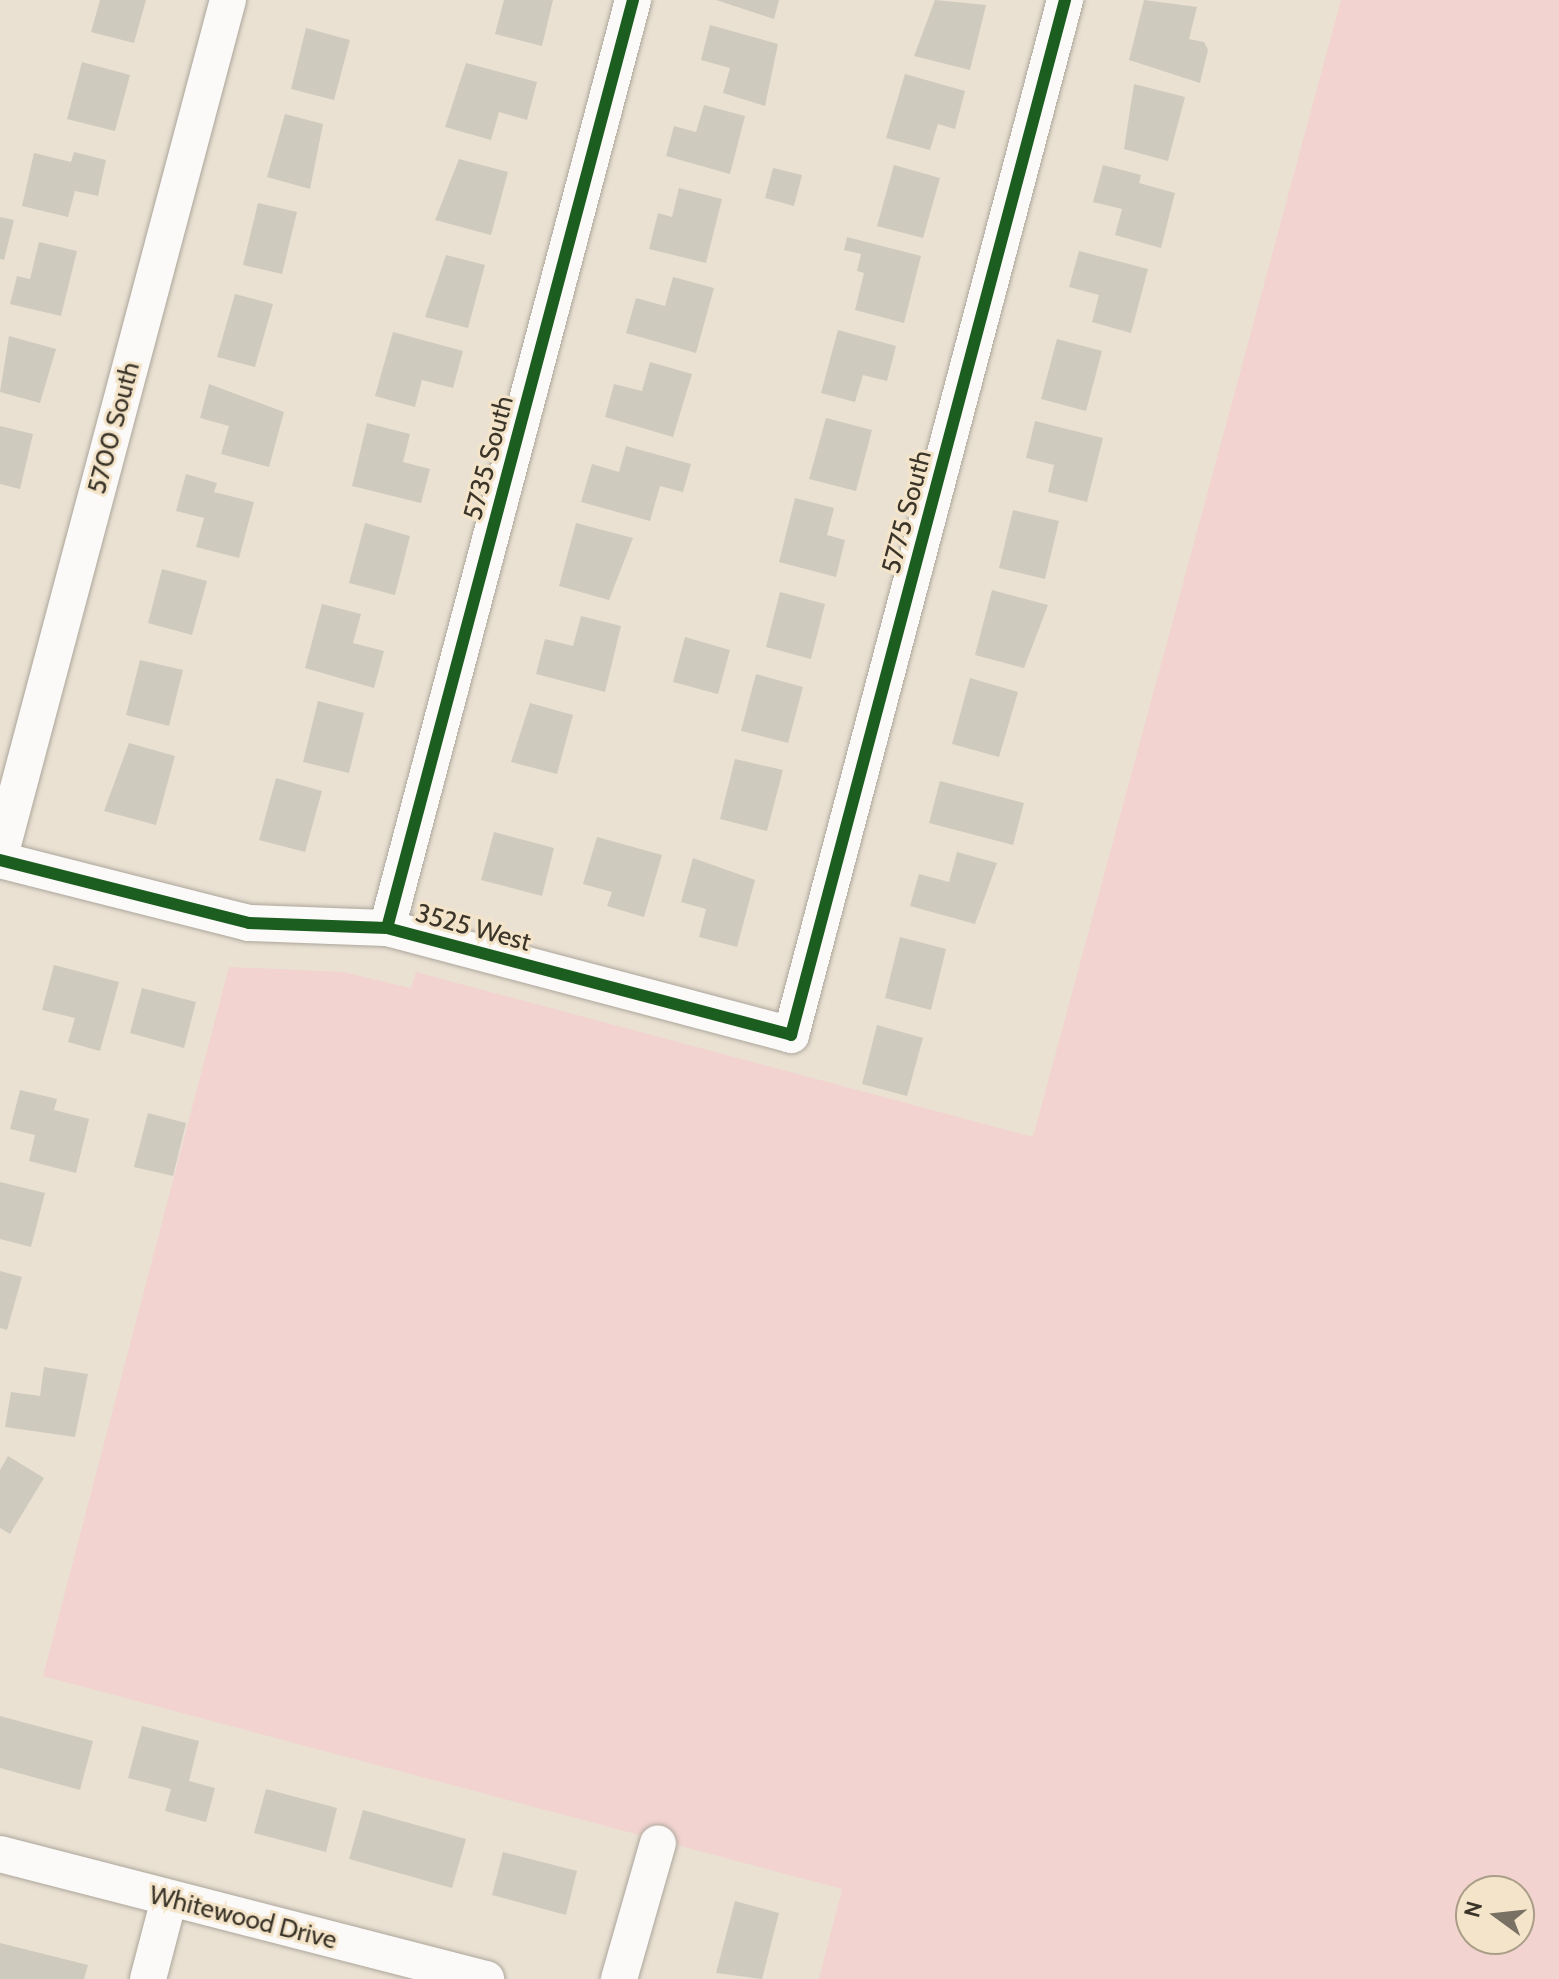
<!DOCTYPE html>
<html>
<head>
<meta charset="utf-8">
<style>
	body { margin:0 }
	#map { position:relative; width:1559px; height:1979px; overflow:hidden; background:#eae1d3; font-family:Cabin,sans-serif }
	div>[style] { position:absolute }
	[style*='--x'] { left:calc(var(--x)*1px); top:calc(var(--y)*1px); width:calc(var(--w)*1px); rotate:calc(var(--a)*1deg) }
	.green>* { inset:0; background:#f2d3cf }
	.building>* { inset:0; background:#cecabe }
	.roads { filter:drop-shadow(0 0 2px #aca69b) drop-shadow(0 0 2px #aca69b) }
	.minor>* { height:36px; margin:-18px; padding:0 18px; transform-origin:18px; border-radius:18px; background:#fcfaf8 }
	.cycleway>* { height:12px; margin:-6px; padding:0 6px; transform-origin:6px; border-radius:6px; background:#1b5e20 }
	span { translate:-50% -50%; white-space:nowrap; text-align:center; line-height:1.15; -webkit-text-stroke:6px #f4e4c9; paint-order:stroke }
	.street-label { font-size:26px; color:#3a3429 }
	.north { position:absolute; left:1455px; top:1875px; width:80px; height:80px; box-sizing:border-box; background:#f4e4c9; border:2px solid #aa9e89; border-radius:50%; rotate:285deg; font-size:22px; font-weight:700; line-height:32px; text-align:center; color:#3a3429 }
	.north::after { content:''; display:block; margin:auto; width:28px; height:36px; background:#787164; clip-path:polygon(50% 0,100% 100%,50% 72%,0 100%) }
</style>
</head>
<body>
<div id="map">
	<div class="green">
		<div style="clip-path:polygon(evenodd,1341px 0,1559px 0,1559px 1979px,819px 1979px,842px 1889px,43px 1676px,229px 967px,343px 972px,411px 988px,416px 972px,1033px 1137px,1341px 0,1471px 1891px,1519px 1891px,1519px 1939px,1471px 1939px,1471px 1891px)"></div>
	</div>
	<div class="building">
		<div style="clip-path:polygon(100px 0,146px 0,134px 43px,91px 32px)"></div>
		<div style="clip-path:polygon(504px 0,553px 0,542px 46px,495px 34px)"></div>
		<div style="clip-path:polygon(716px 0,779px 0,774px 19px)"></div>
		<div style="clip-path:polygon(935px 0,986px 5px,970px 70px,914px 56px)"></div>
		<div style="clip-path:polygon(1144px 0,1197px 7px,1189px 39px,1204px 42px,1208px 50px,1200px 83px,1129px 60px)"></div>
		<div style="clip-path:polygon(710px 25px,778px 44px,765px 106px,723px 93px,730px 68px,701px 60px)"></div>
		<div style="clip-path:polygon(306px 28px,350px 40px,334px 100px,291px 89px)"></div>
		<div style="clip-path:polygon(82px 62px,130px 75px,115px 131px,67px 119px)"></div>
		<div style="clip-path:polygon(466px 63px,537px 82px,527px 120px,499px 112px,491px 140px,445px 127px)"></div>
		<div style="clip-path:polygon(905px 74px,965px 91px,955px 129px,938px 124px,930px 150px,886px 138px)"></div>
		<div style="clip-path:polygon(1134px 84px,1185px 97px,1168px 161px,1124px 149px)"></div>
		<div style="clip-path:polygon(704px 105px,745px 116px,730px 174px,666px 156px,674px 126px,696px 132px)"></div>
		<div style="clip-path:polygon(285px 114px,323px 124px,310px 189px,267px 177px)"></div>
		<div style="clip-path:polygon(74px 152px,106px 160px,98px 196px,75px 191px,68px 217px,22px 206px,34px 153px,71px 162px)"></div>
		<div style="clip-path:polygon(459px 159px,508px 172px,491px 235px,435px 220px)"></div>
		<div style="clip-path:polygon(894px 165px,940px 178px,923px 238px,877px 226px)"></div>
		<div style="clip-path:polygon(1103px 165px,1141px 175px,1139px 183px,1175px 193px,1161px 248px,1115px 235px,1122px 209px,1093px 202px)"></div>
		<div style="clip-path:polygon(773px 168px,802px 175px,794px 206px,765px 198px)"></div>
		<div style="clip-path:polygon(679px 188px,722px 199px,706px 263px,649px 249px,658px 213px,672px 217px)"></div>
		<div style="clip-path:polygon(258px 203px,297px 212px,282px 274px,243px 265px)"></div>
		<div style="clip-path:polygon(0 217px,14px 220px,4px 260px,0 259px)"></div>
		<div style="clip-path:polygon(847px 237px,921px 256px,904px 323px,855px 310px,864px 273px,857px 271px,861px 254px,844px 250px)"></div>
		<div style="clip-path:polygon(39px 242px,77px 251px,61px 316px,10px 304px,17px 276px,30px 279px)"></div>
		<div style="clip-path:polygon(1079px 251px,1148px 269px,1131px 333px,1092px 322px,1099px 295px,1069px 287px)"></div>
		<div style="clip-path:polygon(446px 255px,485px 265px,468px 328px,425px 317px)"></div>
		<div style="clip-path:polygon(673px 277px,714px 288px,696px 353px,626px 333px,636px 298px,665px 306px)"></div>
		<div style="clip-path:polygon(235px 294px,273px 304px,255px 367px,217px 357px)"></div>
		<div style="clip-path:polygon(838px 330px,896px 346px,887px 381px,863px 375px,855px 402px,821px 393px)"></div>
		<div style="clip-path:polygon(393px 332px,463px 351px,453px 388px,422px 380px,415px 407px,375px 396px)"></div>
		<div style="clip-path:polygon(9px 336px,56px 349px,40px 403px,0 392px)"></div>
		<div style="clip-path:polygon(1057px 339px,1102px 351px,1086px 411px,1041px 399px)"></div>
		<div style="clip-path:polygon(650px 362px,692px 374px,673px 437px,605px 417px,614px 384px,642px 391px)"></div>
		<div style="clip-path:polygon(209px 384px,284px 412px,269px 467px,221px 454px,229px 426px,200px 418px)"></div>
		<div style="clip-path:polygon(826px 418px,872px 430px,856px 491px,809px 479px)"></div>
		<div style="clip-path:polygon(1035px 421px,1103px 438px,1087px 502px,1048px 492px,1054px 465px,1026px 458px)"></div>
		<div style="clip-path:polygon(367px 423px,410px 434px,403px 462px,430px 469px,421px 503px,352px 486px)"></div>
		<div style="clip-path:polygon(0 426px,33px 434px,20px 489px,0 484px)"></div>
		<div style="clip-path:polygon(626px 446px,691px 464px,683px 492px,660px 486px,650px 521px,581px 502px,592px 464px,619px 472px)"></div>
		<div style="clip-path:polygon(186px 474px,217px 483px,214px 492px,254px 502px,239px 558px,196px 547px,204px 518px,176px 511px)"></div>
		<div style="clip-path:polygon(795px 498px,834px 508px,827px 535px,845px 540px,836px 577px,779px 562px)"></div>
		<div style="clip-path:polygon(1013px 510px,1059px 521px,1045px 579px,999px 568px)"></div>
		<div style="clip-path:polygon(365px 523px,410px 536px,395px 595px,349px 583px)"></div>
		<div style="clip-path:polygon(576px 523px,633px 538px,609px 600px,559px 586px)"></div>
		<div style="clip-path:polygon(162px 569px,207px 581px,192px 635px,148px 623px)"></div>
		<div style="clip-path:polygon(992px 590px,1048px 605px,1024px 668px,975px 655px)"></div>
		<div style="clip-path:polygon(780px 592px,825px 604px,811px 659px,766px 647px)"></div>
		<div style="clip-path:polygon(322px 604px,361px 614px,353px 643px,384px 651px,374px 688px,305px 668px)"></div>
		<div style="clip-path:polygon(581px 616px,621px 626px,605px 692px,536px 674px,545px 639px,573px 646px)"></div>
		<div style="clip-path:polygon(685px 637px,730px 650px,718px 694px,673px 682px)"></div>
		<div style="clip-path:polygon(140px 660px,183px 670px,169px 726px,126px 715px)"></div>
		<div style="clip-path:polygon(756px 674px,803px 687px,788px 743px,741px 731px)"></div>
		<div style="clip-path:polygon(970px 678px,1018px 692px,999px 757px,952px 744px)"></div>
		<div style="clip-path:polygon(318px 701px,364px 713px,349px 773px,303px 762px)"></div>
		<div style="clip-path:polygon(530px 703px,573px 715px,557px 774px,511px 762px)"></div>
		<div style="clip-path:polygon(129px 743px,175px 756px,156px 825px,104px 811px)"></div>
		<div style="clip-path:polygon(735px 759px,783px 770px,767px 831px,720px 819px)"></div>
		<div style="clip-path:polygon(276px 778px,322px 791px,305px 852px,259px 840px)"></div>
		<div style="clip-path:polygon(940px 781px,1024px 803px,1013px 845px,929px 823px)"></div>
		<div style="clip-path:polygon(494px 832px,554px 848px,542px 896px,481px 880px)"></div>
		<div style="clip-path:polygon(597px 837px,662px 855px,644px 917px,607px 906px,612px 892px,583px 884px)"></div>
		<div style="clip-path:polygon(957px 852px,997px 863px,975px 924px,910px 906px,919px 874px,949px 882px)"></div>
		<div style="clip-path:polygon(693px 858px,755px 880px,737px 947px,699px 937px,706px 909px,681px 902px)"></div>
		<div style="clip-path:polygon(900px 937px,946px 949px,931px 1010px,885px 998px)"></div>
		<div style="clip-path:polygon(54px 965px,119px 982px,100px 1051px,68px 1042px,75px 1018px,42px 1010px)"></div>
		<div style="clip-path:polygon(142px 988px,196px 1002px,184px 1048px,130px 1033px)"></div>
		<div style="clip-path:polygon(877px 1025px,923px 1038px,907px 1096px,862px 1084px)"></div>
		<div style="clip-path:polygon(20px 1090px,57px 1099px,54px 1110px,89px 1119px,76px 1173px,29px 1161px,35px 1135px,10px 1129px)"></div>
		<div style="clip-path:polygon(148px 1113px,186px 1123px,173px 1176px,134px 1167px)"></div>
		<div style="clip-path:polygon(0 1182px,45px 1193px,31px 1247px,0 1239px)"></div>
		<div style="clip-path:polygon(0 1271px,22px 1277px,7px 1330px,0 1328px)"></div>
		<div style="clip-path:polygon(44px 1367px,88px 1374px,75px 1437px,5px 1427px,11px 1392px,40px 1396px)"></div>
		<div style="clip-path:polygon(8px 1456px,44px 1478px,10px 1534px,0 1528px,0 1470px)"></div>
		<div style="clip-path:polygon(0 1716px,93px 1741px,80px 1790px,0 1768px)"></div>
		<div style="clip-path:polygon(142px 1726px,199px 1741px,189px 1781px,215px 1788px,206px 1822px,165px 1811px,171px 1789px,128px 1778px)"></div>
		<div style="clip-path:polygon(266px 1789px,337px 1808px,326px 1852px,254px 1833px)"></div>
		<div style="clip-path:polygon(363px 1810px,466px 1839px,452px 1888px,349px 1859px)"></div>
		<div style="clip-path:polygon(503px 1852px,577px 1871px,566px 1915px,492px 1895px)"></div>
		<div style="clip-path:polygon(735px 1901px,779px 1913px,762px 1979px,716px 1973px)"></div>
		<div style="clip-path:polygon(0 1943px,88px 1965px,84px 1979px,0 1979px)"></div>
	</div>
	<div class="roads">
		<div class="minor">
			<div style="--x:0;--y:856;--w:886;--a:-75.09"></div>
			<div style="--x:0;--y:860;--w:257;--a:14.2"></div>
			<div style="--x:249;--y:923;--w:138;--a:2.1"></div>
			<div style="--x:387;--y:928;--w:418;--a:14.8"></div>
			<div style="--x:791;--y:1035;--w:1071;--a:-75.17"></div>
			<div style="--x:387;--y:928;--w:960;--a:-75.15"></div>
			<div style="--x:0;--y:1854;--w:502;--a:14.42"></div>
			<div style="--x:148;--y:1979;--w:83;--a:-75.3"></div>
			<div style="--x:619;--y:1979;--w:141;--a:-74"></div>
		</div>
	</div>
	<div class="cycleway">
		<div style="--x:0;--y:860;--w:257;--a:14.2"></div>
		<div style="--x:249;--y:923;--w:138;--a:2.1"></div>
		<div style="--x:387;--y:928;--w:418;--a:14.8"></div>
		<div style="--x:791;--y:1035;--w:1071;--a:-75.17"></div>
		<div style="--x:387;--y:928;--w:960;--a:-75.15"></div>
	</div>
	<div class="street-label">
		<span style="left:114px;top:428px;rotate:-75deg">5700 South</span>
		<span style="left:489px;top:458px;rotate:-75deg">5735 South</span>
		<span style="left:907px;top:512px;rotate:-75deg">5775 South</span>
		<span style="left:473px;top:928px;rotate:15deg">3525 West</span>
		<span style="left:243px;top:1918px;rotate:14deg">Whitewood Drive</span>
	</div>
	<div class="north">N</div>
</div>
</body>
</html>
